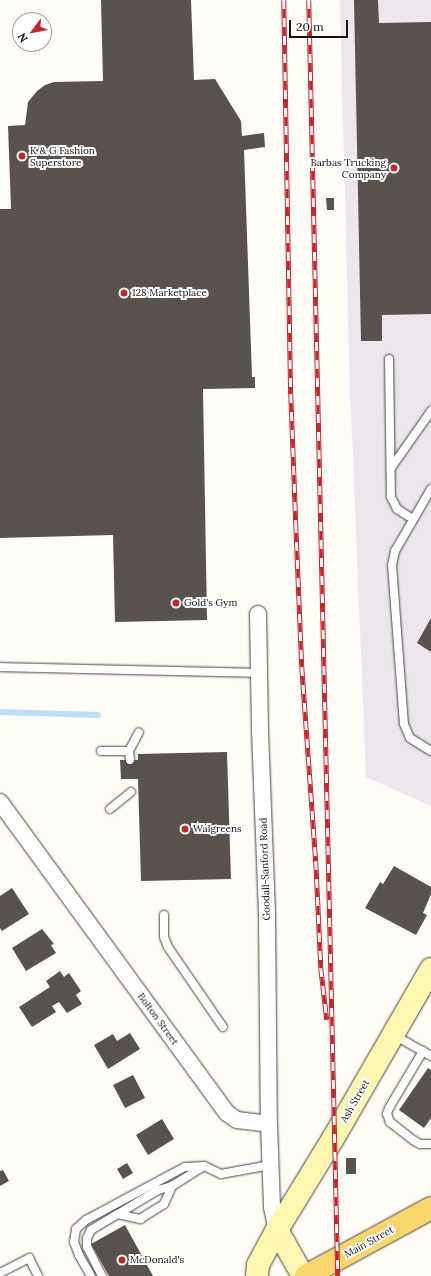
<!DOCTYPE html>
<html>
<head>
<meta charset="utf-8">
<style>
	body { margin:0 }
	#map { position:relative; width:431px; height:1276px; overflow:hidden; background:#fffdf5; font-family:Lora,serif }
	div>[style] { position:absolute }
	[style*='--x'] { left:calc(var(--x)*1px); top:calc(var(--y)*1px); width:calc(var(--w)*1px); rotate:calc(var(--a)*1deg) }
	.industrial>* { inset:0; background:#eee6ef }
	.stream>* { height:6px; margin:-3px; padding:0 3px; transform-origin:3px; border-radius:3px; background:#b9e0f7 }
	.building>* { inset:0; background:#5a524d }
	.roads { filter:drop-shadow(0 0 1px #444) drop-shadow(0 0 1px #444) }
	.lane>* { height:8px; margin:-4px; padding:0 4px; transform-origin:4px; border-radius:4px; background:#fff }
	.street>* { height:16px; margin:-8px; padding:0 8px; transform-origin:8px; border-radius:8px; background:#fff }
	.secondary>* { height:22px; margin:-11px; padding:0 11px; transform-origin:11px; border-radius:11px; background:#fff6b0 }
	.primary>* { height:22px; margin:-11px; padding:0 11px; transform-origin:11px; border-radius:11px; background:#f9d66b }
	.rail>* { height:4.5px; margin-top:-2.25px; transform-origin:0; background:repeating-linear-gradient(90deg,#fff 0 9px,#c4262e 0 18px); box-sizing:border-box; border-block:1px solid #c4262e }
	.dots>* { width:11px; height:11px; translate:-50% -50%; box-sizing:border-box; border:2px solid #fff; border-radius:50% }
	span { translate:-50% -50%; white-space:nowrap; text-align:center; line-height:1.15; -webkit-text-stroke:4px #fff; paint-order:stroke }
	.poi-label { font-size:10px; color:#111 }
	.left { translate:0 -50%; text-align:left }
	.right { translate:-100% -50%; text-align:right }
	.street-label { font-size:10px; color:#111 }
	.north { position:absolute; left:12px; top:12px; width:40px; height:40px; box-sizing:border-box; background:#fff; border:1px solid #a0a0a0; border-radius:50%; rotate:238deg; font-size:11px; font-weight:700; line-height:16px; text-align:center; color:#111 }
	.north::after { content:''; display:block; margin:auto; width:14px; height:18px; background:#c4262e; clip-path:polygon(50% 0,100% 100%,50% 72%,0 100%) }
	.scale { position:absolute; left:289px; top:20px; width:59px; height:18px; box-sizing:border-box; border:2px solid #111; border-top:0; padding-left:5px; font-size:12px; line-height:14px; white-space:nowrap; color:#111; -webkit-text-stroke:3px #fff; paint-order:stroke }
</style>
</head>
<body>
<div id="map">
	<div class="industrial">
		<div style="clip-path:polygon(340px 0,431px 0,431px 806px,366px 777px,349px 362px)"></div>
	</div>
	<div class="stream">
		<div style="--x:0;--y:712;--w:98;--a:1.8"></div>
	</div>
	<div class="building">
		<div style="clip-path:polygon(101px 0,191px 0,194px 80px,215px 79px,241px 121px,242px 136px,264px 133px,265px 147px,244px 150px,252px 377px,255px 377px,255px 388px,203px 389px,207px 620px,115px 622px,113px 535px,0 538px,0 209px,11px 209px,8px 126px,25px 125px,28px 102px,37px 91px,45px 85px,54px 82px,103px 81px)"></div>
		<div style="clip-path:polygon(354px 0,378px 0,379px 23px,431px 22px,431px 314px,382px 315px,382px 341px,361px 341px)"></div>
		<div style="clip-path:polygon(326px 198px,334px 198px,334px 210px,327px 210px)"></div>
		<div style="clip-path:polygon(431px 618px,431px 652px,417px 643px)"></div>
		<div style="clip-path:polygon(227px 752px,231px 879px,141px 881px,138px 779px,121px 779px,120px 760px,138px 760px,138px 754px)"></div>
		<div style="clip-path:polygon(394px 866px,431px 887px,431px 894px,423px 913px,427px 915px,416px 935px,365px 908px,380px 882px,383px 884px)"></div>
		<div style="clip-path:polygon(12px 888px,29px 914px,2px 931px,0 928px,0 896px)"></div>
		<div style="clip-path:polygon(42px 929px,54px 944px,51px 945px,56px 953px,26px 971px,12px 948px)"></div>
		<div style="clip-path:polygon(60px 971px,64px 977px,69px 973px,81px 991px,76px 995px,82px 1004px,67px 1013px,59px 1002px,52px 1006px,56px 1012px,32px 1027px,19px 1007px,50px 987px,46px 981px)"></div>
		<div style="clip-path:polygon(130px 1033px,140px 1049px,108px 1069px,94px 1045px,113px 1034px,117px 1041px)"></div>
		<div style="clip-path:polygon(428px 1068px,431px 1070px,431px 1118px,424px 1128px,399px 1110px)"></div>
		<div style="clip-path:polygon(133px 1075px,145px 1098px,125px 1108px,113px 1085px)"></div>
		<div style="clip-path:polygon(162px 1119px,174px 1139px,148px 1155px,136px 1135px)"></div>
		<div style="clip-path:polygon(346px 1158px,356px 1158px,356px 1174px,346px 1174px)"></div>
		<div style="clip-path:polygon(127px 1163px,133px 1173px,123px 1179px,117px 1169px)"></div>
		<div style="clip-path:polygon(3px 1170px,9px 1181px,0 1186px,0 1171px)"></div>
		<div style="clip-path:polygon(125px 1225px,153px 1276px,109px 1276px,91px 1244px)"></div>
	</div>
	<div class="roads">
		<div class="lane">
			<div style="--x:389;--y:359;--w:138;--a:89.2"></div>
			<div style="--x:391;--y:497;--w:13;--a:63"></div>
			<div style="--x:397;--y:509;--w:19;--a:32"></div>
			<div style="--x:391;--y:468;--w:70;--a:-54.9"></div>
			<div style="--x:431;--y:489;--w:72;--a:120.1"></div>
			<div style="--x:395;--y:551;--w:14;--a:102"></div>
			<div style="--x:392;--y:565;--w:159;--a:85.7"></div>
			<div style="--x:404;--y:724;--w:15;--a:67"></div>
			<div style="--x:410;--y:738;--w:25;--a:32"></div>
			<div style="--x:0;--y:667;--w:259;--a:1.3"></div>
			<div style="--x:101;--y:751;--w:28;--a:0"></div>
			<div style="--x:130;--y:760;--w:9;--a:-96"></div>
			<div style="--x:129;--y:751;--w:21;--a:-62"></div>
			<div style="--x:110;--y:809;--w:27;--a:-39"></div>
			<div style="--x:164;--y:915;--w:22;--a:90"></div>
			<div style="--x:164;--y:937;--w:11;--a:68"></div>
			<div style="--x:168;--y:947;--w:97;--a:55.5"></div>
			<div style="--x:394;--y:1035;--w:43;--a:29.6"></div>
			<div style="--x:423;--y:1051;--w:66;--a:120.8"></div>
			<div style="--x:389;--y:1108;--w:6;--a:108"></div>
			<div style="--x:387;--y:1114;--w:9;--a:69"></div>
			<div style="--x:390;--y:1122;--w:29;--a:38"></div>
			<div style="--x:413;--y:1140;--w:8;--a:30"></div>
			<div style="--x:420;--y:1144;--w:11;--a:0"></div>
			<div style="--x:118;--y:1214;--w:47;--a:-31"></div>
			<div style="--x:158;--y:1190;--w:15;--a:-16"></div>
			<div style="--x:0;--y:1273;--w:33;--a:-27"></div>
			<div style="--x:29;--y:1258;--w:20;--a:63"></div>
			<div style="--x:91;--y:1276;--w:24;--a:-120"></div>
			<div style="--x:79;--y:1255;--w:14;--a:-111"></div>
			<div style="--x:74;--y:1242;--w:13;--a:-81"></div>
			<div style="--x:76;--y:1229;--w:13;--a:-42"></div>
			<div style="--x:86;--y:1220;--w:112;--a:-28.2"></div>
			<div style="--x:185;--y:1167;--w:19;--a:-3"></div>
			<div style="--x:204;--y:1166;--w:19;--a:25"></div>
			<div style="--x:221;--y:1174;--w:50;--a:-10.4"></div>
			<div style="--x:102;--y:1276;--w:33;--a:-117"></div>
			<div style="--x:87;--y:1247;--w:9;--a:-90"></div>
			<div style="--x:87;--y:1238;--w:9;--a:-63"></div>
			<div style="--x:91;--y:1230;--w:31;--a:-31"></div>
			<div style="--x:118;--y:1214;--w:23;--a:13"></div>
			<div style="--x:140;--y:1219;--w:28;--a:-32"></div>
			<div style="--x:164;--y:1204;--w:20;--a:-66"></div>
			<div style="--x:172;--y:1186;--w:36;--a:-32"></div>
		</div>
		<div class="street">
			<div style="--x:258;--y:614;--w:117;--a:89"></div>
			<div style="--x:260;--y:731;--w:182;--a:87.8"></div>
			<div style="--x:267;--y:913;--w:211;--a:89.5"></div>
			<div style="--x:0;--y:802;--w:385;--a:53.9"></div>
			<div style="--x:227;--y:1113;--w:12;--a:35"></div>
			<div style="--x:237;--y:1120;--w:32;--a:7"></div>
			<div style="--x:269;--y:1124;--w:83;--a:87.9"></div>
			<div style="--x:272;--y:1207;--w:24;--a:78"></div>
		</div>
		<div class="secondary">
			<div style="--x:277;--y:1230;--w:53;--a:60.5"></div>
			<div style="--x:257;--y:1276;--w:11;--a:-85"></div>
			<div style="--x:258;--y:1265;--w:40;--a:-62"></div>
			<div style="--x:277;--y:1230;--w:109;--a:-58.5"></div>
			<div style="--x:334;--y:1137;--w:194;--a:-60"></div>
		</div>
		<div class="primary">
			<div style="--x:306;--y:1276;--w:142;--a:-28.5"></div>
		</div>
	</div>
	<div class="rail">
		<div style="--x:284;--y:0;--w:394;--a:89"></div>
		<div style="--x:291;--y:394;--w:130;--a:87.8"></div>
		<div style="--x:296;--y:524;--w:143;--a:87.6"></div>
		<div style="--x:302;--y:667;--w:195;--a:85.9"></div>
		<div style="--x:316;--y:861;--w:107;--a:87.3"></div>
		<div style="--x:321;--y:968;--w:52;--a:83.4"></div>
		<div style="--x:309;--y:0;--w:1276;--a:88.7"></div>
	</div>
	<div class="dots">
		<div style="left:22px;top:156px;background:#c4262e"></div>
		<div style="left:394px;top:168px;background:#c4262e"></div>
		<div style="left:124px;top:293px;background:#c4262e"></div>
		<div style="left:176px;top:603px;background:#c4262e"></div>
		<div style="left:185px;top:829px;background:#c4262e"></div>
		<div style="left:122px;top:1260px;background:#c4262e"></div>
	</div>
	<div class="poi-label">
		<span class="left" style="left:30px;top:156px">K &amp; G Fashion<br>Superstore</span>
		<span class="right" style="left:386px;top:168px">Barbas Trucking<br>Company</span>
		<span class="left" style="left:132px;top:293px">128 Marketplace</span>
		<span class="left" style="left:184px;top:603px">Gold's Gym</span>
		<span class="left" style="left:193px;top:829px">Walgreens</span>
		<span class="left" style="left:130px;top:1260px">McDonald's</span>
	</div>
	<div class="street-label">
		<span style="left:265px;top:869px;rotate:-92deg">Goodall-Sanford Road</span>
		<span style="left:158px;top:1019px;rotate:54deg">Bolton Street</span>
		<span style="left:355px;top:1101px;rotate:-60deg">Ash Street</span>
		<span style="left:369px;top:1242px;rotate:-29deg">Main Street</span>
	</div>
	<div class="north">N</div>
	<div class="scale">20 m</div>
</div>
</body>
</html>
